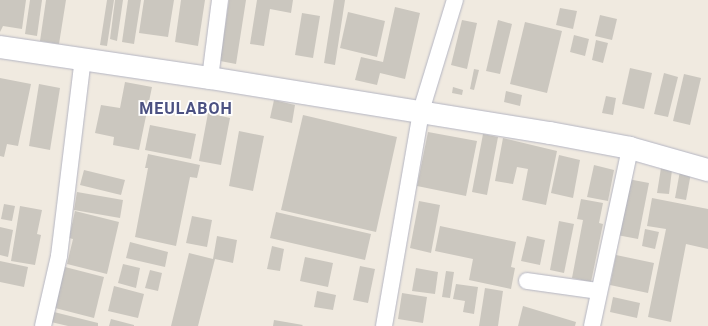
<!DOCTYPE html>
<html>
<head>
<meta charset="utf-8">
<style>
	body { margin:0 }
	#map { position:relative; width:708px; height:326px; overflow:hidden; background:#f0eae0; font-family:Roboto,sans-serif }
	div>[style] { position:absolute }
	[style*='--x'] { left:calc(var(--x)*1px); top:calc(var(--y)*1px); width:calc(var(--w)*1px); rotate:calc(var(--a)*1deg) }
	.building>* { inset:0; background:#cbc7bf }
	.roads { filter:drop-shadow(0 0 1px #b4b5c2) drop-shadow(0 0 1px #b4b5c2) }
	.street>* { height:16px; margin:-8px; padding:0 8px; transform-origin:8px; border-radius:8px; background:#fff }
	.secondary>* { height:22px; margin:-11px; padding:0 11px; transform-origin:11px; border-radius:11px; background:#fff }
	span { translate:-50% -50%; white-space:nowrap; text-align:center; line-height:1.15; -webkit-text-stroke:3.5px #fff; paint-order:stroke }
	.district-label { font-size:16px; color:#4b5182; font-weight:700; letter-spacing:1px }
</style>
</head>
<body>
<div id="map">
	<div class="building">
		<div style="clip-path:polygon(0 0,26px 0,22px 29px,3px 26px,0 32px)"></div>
		<div style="clip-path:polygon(30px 0,42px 0,37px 36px,25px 34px)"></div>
		<div style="clip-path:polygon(46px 0,66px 0,59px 44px,40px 41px)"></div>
		<div style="clip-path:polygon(107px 0,114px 0,107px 46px,100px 45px)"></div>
		<div style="clip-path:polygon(115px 0,123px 0,117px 41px,110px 39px)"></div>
		<div style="clip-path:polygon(128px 0,141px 0,134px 44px,122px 42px)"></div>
		<div style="clip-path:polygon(144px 0,174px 0,168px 37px,139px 33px)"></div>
		<div style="clip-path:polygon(181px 0,205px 0,198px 46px,175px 42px)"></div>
		<div style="clip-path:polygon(229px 0,246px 0,236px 64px,220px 61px)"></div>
		<div style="clip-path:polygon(257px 0,293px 0,291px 13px,270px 9px,264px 46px,250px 44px)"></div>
		<div style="clip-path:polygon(334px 0,345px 0,335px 65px,324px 63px)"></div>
		<div style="clip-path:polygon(395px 7px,420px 13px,405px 79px,380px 73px,377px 85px,355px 80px,361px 57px,383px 62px)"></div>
		<div style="clip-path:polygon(560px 8px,577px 11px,573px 29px,556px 25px)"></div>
		<div style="clip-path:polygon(348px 12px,385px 21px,377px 57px,340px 48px)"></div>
		<div style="clip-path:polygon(302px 13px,320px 16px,313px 58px,295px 55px)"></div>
		<div style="clip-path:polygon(600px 15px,617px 19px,612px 40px,595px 36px)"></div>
		<div style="clip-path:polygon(462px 20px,477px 23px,467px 69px,451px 65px)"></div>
		<div style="clip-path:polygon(498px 20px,512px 24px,500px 74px,486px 71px)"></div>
		<div style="clip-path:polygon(525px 22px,562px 31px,547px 93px,510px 84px)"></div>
		<div style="clip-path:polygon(574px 35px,589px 39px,585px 56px,570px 52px)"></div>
		<div style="clip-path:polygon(596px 40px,608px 43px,603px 63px,592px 60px)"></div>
		<div style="clip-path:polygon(630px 68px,652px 73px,644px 109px,622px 104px)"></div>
		<div style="clip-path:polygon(474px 69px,479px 70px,474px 90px,470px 89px)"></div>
		<div style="clip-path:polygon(664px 73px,678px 77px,668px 117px,654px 114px)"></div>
		<div style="clip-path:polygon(684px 74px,701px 78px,690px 125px,673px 121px)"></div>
		<div style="clip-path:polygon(0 78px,31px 84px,18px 146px,7px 144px,4px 157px,0 156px)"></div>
		<div style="clip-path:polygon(125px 82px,152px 87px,139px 150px,113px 145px,114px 137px,95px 133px,101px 105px,120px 108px)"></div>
		<div style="clip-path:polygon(39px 84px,60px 88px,50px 150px,29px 146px)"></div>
		<div style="clip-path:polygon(453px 87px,463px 90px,462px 95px,452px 93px)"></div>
		<div style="clip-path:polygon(506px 91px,522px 95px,520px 106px,504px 102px)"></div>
		<div style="clip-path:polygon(606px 96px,616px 98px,613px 115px,602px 113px)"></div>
		<div style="clip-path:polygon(274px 100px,295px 105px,292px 123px,270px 118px)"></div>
		<div style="clip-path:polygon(208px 113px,230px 118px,221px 165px,199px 161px)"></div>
		<div style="clip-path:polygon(303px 115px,397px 137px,376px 232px,281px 210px)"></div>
		<div style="clip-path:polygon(150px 125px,196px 134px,191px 159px,145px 150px)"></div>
		<div style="clip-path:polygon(239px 131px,264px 136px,253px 191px,229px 186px)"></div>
		<div style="clip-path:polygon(428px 132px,477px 141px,466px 196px,417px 186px)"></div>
		<div style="clip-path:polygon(483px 134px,498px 137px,487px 195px,472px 192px)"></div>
		<div style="clip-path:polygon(503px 138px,557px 151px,546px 205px,522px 200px,528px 169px,517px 167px,513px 184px,495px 181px)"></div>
		<div style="clip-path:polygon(148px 154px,200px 165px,197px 178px,190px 177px,176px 246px,135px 237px,148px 168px,145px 168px)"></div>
		<div style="clip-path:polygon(559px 155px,580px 160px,573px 198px,551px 193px)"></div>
		<div style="clip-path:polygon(594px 165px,614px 170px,608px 201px,587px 197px)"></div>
		<div style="clip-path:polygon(661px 168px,672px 170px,669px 194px,657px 193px)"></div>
		<div style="clip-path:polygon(84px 170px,125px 180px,121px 195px,80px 185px)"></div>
		<div style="clip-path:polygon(680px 171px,691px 173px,686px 200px,675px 198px)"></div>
		<div style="clip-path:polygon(628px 179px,649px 183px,638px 239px,617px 235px)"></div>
		<div style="clip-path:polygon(77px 192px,123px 200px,120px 218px,74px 210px)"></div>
		<div style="clip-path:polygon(652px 198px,708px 209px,708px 249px,686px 244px,671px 322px,648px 317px,666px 229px,647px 226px)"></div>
		<div style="clip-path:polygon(581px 199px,603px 203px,599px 223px,603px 224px,591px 282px,572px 278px,583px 220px,577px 219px)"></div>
		<div style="clip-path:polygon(419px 201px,440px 205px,431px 253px,410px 248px)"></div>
		<div style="clip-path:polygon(4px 204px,15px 206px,12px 221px,1px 219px)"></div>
		<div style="clip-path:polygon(20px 206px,42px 210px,37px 234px,41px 235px,35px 265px,11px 261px)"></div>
		<div style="clip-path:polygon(75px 211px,119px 222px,107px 274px,67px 264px,73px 239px,69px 238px)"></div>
		<div style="clip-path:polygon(276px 212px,371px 234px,365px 260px,270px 238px)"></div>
		<div style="clip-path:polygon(192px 216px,212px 220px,207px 247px,186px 243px)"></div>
		<div style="clip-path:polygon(559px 221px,574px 224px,564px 273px,550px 270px)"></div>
		<div style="clip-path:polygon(440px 226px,516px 242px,511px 267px,515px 268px,511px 289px,469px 280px,473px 259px,435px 251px)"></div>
		<div style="clip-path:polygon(0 227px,13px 230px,8px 257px,0 255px)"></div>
		<div style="clip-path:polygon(645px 229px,659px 232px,655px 249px,642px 246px)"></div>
		<div style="clip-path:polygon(217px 236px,237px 240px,233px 263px,215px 259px,198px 326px,171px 326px,189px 253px,213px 259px)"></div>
		<div style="clip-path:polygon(527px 236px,545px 240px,540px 265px,521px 261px)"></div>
		<div style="clip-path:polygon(130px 242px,168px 252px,165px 267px,126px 258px)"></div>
		<div style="clip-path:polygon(272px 246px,284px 249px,280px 271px,267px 269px)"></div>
		<div style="clip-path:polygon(616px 255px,654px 263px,648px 293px,610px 285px)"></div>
		<div style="clip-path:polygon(305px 257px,333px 263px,328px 287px,300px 281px)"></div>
		<div style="clip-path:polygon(0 261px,28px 267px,24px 287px,0 282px)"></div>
		<div style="clip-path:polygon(123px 264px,140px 268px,136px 288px,118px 283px)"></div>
		<div style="clip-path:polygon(360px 266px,375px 269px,368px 303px,353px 300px)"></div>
		<div style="clip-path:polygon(65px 267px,104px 277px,94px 318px,55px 308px)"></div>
		<div style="clip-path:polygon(416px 268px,438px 272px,435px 294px,412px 291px)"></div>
		<div style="clip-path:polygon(150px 270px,162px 273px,158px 291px,145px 288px)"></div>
		<div style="clip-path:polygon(446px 271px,454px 272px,450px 298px,442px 297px)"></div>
		<div style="clip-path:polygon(456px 284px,478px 287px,474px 314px,463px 312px,465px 301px,453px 299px)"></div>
		<div style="clip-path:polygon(114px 286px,144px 294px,138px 318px,108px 311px)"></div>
		<div style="clip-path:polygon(485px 288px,503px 291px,498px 326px,479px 326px)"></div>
		<div style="clip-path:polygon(317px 291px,336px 295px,333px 310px,314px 307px)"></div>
		<div style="clip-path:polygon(402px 293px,427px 297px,423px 323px,398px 319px)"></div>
		<div style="clip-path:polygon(613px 297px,640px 303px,637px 318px,610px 312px)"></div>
		<div style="clip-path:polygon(523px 306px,576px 322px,575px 326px,518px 326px)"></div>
		<div style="clip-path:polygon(54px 312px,98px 323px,98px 326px,68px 326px,51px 322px)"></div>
		<div style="clip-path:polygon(111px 319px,134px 325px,134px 326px,109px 326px)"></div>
		<div style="clip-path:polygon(274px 320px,303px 325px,302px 326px,273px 326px)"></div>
	</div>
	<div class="roads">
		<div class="street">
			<div style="--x:210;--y:78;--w:79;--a:-82.7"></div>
			<div style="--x:527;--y:281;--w:72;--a:8"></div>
			<div style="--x:43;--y:326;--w:72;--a:-77.1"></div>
			<div style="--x:59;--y:256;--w:199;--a:-83.1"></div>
			<div style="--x:384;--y:326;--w:218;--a:-80.2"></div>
			<div style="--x:421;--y:111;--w:116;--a:-73"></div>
			<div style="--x:592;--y:326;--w:182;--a:-77.9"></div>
		</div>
		<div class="secondary">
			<div style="--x:0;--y:47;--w:212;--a:8.4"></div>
			<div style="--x:210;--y:78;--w:344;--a:9.2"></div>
			<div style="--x:550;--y:133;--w:81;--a:10.6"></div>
			<div style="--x:630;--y:148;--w:81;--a:15.8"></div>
		</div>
	</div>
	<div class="district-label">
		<span style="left:186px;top:109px">MEULABOH</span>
	</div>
</div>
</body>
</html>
